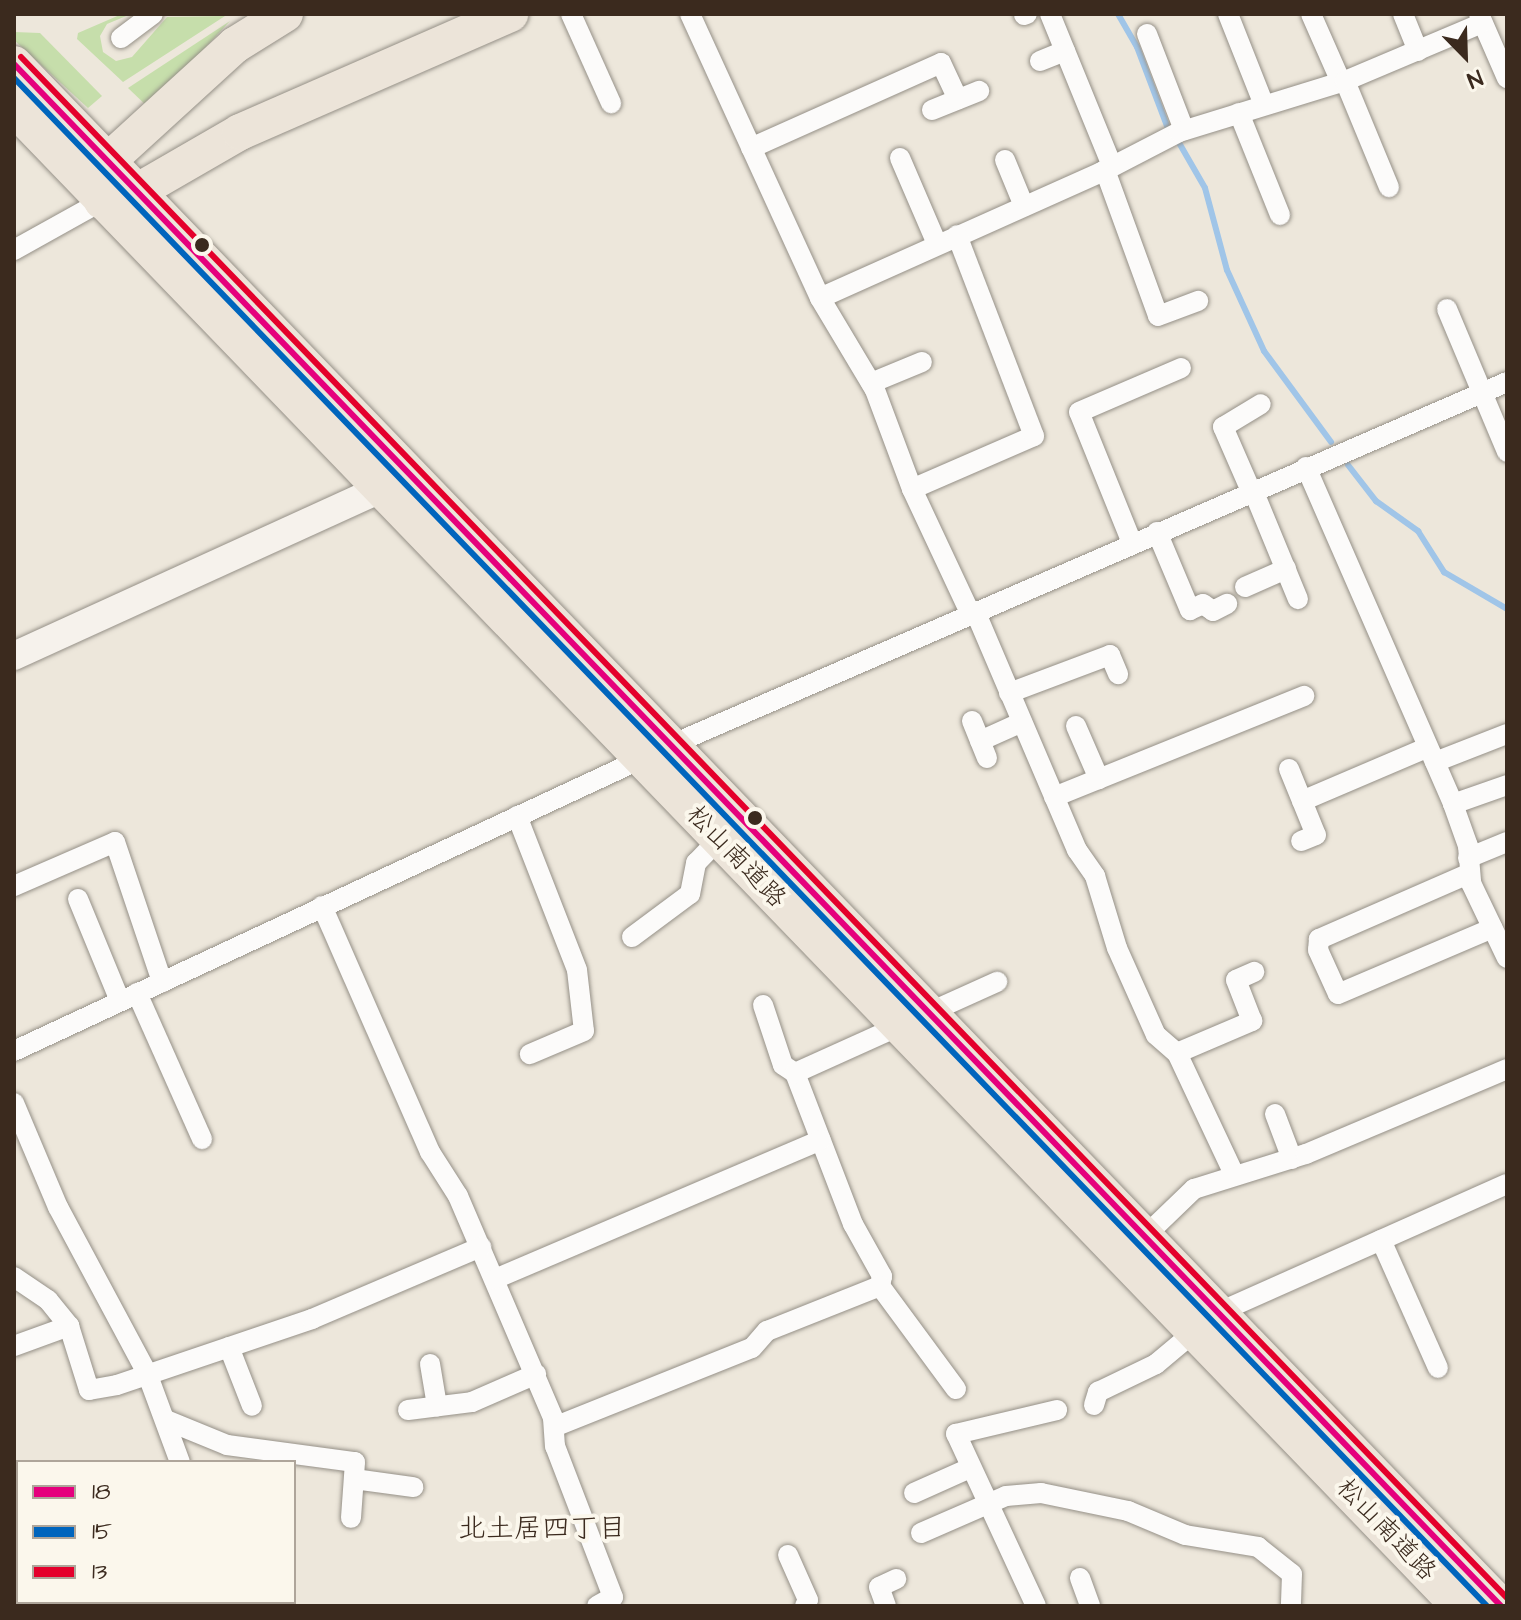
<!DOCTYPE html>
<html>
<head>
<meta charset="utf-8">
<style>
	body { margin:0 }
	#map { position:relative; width:1521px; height:1620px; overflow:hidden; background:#ede7db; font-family:"Architects Daughter","Klee One",sans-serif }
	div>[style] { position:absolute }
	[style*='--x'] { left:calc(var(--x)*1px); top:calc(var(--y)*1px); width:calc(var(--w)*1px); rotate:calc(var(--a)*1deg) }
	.green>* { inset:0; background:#c6deab }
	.stream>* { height:6px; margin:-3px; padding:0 3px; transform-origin:3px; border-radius:3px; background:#a0c5e8 }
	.roads { filter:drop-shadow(0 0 2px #959087) drop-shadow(0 0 2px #959087) }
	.street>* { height:20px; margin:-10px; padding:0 10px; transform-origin:10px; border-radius:10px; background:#fcfbfa }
	.secondary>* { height:28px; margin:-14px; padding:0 14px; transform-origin:14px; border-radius:14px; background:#f6f2ec }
	.highway>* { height:36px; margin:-18px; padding:0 18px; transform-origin:18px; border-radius:18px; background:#ece4d9 }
	.bus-1>* { height:6px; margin:-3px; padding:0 3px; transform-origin:3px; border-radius:3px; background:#e5007d }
	.bus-2>* { height:6px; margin:-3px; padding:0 3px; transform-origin:3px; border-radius:3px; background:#0065bd }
	.bus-3>* { height:6px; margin:-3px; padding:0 3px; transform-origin:3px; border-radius:3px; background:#e4002b }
	.dots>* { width:22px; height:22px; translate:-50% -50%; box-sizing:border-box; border:4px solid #fbf7ec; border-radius:50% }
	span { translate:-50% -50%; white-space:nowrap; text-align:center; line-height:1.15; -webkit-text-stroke:8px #fbf7ec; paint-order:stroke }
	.street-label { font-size:26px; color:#3b2a1e }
	.neighbourhood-label { font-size:28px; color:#3b2a1e }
	.frame { position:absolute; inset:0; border:16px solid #3b2a1e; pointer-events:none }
	.legend { position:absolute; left:16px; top:1460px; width:280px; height:144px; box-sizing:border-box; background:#fbf7ec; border:2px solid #aea59a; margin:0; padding:10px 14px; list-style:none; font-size:24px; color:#3b2a1e }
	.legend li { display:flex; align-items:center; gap:16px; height:40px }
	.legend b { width:40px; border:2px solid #aea59a }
	.north { position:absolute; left:1425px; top:16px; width:80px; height:80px; -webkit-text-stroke:6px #fbf7ec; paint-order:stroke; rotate:157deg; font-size:22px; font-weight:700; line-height:32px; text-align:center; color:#3b2a1e }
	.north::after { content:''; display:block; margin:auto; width:28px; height:36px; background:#3b2a1e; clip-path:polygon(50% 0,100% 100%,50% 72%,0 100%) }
</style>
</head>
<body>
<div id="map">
	<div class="green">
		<div style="clip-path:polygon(122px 14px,131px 14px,107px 24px,100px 36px,103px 52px,116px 61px,132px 57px,167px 17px,225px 16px,123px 82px,77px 39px,78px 33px)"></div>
		<div style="clip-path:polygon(230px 21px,149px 108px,128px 88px)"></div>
		<div style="clip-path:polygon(14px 32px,40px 33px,102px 96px,88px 108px,14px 40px)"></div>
	</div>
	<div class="stream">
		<div style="--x:1118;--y:14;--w:38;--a:60"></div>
		<div style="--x:1137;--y:47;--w:85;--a:69.2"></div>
		<div style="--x:1178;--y:141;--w:54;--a:60.1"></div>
		<div style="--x:1205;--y:188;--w:85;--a:75"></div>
		<div style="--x:1227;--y:270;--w:89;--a:65.4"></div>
		<div style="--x:1264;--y:351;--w:113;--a:53.6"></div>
		<div style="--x:1348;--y:465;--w:46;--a:52.1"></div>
		<div style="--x:1376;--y:501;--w:52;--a:35.5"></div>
		<div style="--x:1418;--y:531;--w:49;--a:57.6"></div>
		<div style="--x:1444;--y:572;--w:73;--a:30.4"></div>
	</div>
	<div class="roads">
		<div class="street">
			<div style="--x:571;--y:14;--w:98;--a:65.8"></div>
			<div style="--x:690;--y:14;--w:312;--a:65.4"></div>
			<div style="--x:820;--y:298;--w:107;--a:59.1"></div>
			<div style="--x:875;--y:390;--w:106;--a:69.5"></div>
			<div style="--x:912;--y:489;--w:137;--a:64.9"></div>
			<div style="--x:1050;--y:14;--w:164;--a:67.8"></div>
			<div style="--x:1228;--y:14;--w:98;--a:68.4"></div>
			<div style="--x:1311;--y:14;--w:74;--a:66.2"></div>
			<div style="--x:1403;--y:14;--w:40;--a:68"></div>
			<div style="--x:1479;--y:14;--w:70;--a:66.4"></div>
			<div style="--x:1024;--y:15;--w:3;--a:-18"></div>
			<div style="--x:1147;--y:34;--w:103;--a:68.9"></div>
			<div style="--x:121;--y:38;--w:40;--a:-37"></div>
			<div style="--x:1040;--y:61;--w:27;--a:-22"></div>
			<div style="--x:1345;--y:81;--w:115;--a:67.5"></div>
			<div style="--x:932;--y:110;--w:51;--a:-22"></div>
			<div style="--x:1239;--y:113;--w:110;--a:68.1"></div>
			<div style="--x:751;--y:148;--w:208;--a:-24.1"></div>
			<div style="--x:941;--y:63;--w:40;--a:65"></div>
			<div style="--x:900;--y:158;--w:94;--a:66.7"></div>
			<div style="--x:1005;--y:160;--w:50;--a:67.6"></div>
			<div style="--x:1105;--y:170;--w:155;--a:70"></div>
			<div style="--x:1158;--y:316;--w:43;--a:-20.6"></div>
			<div style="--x:14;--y:250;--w:101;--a:-29.1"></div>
			<div style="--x:820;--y:298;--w:307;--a:-24.1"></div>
			<div style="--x:1100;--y:173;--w:89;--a:-27.4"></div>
			<div style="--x:1179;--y:132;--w:174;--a:-17.1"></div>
			<div style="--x:1345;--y:81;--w:149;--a:-22.9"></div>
			<div style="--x:1447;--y:309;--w:155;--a:67.2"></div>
			<div style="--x:871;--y:383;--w:55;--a:-22.4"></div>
			<div style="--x:1306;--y:467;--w:368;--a:66.4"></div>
			<div style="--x:1453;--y:804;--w:45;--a:70.3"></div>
			<div style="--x:1468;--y:846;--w:37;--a:85"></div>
			<div style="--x:1471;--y:883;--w:83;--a:64.4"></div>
			<div style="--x:912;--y:489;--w:133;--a:-23.5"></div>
			<div style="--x:1034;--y:436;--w:215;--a:-111"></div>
			<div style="--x:1253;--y:490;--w:118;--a:67.6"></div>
			<div style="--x:1251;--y:491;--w:70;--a:-113.6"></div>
			<div style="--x:1223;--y:427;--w:44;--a:-31.2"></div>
			<div style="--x:1157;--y:532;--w:85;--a:67.1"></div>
			<div style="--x:1190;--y:610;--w:14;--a:-25"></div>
			<div style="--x:1203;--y:604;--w:12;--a:35"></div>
			<div style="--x:1213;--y:611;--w:16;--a:-27"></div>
			<div style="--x:1132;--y:543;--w:141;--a:-112"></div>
			<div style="--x:1079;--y:412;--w:111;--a:-23.3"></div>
			<div style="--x:1245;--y:587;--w:45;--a:-23.7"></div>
			<div style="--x:975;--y:611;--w:260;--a:66.9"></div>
			<div style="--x:1077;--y:850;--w:32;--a:55"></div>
			<div style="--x:1095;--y:876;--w:75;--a:73"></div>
			<div style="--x:1117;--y:948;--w:95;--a:65.9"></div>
			<div style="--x:1156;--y:1035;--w:28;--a:41"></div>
			<div style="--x:1177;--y:1053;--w:134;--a:64.8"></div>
			<div style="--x:1009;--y:693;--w:108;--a:-20.6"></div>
			<div style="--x:1110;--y:655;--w:21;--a:67"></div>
			<div style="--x:972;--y:721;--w:40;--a:68"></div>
			<div style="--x:1076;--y:726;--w:58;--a:66.5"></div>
			<div style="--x:980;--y:741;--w:46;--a:-24.3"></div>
			<div style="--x:1435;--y:762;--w:77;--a:-21.3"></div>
			<div style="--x:1289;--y:769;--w:71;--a:67.8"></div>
			<div style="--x:1316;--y:835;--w:16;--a:158"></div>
			<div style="--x:1054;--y:797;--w:270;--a:-22"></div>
			<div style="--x:1302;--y:801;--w:135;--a:-23.1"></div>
			<div style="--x:1453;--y:804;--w:57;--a:-19.4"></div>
			<div style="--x:517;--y:816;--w:165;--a:68.7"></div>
			<div style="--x:577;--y:970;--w:61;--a:83.5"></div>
			<div style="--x:584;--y:1031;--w:59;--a:156.9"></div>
			<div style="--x:1468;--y:858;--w:42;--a:-22.3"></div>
			<div style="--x:1468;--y:874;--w:163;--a:156.4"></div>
			<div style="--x:1319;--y:939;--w:11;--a:95"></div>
			<div style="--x:1318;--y:950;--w:48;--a:65.6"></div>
			<div style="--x:1338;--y:994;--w:168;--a:-23.1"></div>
			<div style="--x:14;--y:886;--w:110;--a:-23.5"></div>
			<div style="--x:115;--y:842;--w:148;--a:71.4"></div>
			<div style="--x:78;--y:899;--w:110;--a:67.6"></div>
			<div style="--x:322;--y:906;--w:269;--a:66.3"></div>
			<div style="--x:430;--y:1152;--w:52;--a:57.5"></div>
			<div style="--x:458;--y:1196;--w:241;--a:66.8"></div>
			<div style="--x:553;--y:1418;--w:28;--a:86"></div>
			<div style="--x:555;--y:1446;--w:162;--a:69"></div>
			<div style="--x:613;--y:1597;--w:18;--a:151"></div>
			<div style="--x:632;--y:937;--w:72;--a:-36.6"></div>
			<div style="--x:690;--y:894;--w:32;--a:-79"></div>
			<div style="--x:696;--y:863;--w:33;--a:-46"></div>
			<div style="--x:137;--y:993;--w:160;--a:66"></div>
			<div style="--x:763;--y:1005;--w:63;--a:71.6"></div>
			<div style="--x:783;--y:1065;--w:14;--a:34"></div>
			<div style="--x:795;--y:1073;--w:162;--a:69"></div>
			<div style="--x:853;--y:1224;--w:60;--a:60.9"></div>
			<div style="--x:882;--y:1276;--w:10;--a:101"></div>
			<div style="--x:14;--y:1051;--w:725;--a:-24.97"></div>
			<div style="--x:671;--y:745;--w:911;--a:-23.47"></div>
			<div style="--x:1177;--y:1053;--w:82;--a:-23.1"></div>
			<div style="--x:1252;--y:1021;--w:44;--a:-111.3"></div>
			<div style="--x:1236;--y:980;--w:20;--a:-24"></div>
			<div style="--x:795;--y:1073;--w:222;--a:-24.3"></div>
			<div style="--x:14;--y:1103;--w:113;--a:67.1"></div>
			<div style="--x:58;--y:1207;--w:188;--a:61.8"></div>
			<div style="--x:147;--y:1373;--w:95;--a:69.7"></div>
			<div style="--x:1275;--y:1114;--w:48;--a:69.3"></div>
			<div style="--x:1143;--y:1238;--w:71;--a:-43.9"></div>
			<div style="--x:1194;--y:1189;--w:117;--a:-17.4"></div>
			<div style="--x:1306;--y:1154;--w:218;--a:-22.9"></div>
			<div style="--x:1381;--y:1240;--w:140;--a:66"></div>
			<div style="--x:14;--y:1277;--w:41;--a:34.1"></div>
			<div style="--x:48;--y:1300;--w:33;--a:51"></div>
			<div style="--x:69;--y:1326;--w:67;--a:72.6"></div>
			<div style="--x:89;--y:1390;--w:28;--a:-10"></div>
			<div style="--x:117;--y:1385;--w:206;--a:-18.7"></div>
			<div style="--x:312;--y:1319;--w:184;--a:-23.1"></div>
			<div style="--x:495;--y:1279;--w:354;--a:-23.1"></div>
			<div style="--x:14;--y:1346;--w:59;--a:-20"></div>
			<div style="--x:229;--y:1347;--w:63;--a:68.7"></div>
			<div style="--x:430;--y:1364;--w:43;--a:80.5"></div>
			<div style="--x:1094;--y:1405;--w:14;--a:-73"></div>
			<div style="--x:1098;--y:1392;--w:64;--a:-25.8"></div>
			<div style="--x:1156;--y:1364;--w:80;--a:-39.9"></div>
			<div style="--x:1217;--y:1313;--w:317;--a:-24"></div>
			<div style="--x:408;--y:1410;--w:64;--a:-7.1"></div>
			<div style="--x:472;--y:1402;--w:70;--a:-23.6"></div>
			<div style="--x:166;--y:1420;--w:66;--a:22.3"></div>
			<div style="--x:227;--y:1445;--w:129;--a:7.6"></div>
			<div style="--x:355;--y:1462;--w:56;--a:94.1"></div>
			<div style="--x:554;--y:1427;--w:213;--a:-21.8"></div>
			<div style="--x:752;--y:1348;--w:23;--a:-49"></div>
			<div style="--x:767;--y:1331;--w:122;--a:-21.7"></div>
			<div style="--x:880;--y:1286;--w:128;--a:53.6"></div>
			<div style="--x:354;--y:1479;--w:60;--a:7.7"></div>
			<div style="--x:914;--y:1493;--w:61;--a:-24.1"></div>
			<div style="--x:921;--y:1533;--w:93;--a:-23.5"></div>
			<div style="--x:1006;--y:1496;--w:35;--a:-5"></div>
			<div style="--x:1041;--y:1493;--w:89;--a:11.7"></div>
			<div style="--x:1128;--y:1511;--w:62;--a:22.8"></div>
			<div style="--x:1185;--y:1535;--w:74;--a:9.3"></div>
			<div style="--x:1258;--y:1547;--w:43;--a:38.5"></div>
			<div style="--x:1292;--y:1574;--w:32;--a:92"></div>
			<div style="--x:788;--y:1555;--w:49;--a:66"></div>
			<div style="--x:808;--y:1600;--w:7;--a:117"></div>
			<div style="--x:1080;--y:1578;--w:30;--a:70"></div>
			<div style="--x:234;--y:1602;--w:4;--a:76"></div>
			<div style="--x:886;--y:1606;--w:20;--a:-110"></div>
			<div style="--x:879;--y:1587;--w:19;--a:-25"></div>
			<div style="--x:1036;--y:1606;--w:190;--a:-114.9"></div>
			<div style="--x:956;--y:1434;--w:104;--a:-13.4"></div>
		</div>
		<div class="secondary">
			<div style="--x:14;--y:656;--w:420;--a:-24.5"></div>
		</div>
		<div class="highway">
			<div style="--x:285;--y:14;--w:59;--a:148.2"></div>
			<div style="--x:235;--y:45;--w:172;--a:137.6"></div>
			<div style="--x:108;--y:161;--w:40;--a:98.5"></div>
			<div style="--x:102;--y:201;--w:37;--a:-16"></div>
			<div style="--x:138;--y:191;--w:118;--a:-30"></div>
			<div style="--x:240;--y:132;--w:295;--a:-23.6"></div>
			<div style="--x:14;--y:64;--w:2142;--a:46.04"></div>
			<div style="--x:14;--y:108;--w:2081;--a:46.03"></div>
		</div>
	</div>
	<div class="bus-1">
		<div style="--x:14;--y:64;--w:2142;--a:46.04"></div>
	</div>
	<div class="bus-2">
		<div style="--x:14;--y:78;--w:2122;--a:46.05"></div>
	</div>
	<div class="bus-3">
		<div style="--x:21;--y:57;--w:2141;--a:46.04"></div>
	</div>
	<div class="dots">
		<div style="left:202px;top:245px;background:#3b2a1e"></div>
		<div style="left:755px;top:818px;background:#3b2a1e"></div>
	</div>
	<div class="street-label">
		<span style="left:736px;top:857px;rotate:46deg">松山南道路</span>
		<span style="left:1386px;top:1530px;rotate:46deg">松山南道路</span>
	</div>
	<div class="neighbourhood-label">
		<span style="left:542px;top:1529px">北土居四丁目</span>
	</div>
	<div class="frame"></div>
	<ul class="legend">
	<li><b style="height:10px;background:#e5007d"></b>18</li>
	<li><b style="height:10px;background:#0065bd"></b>15</li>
	<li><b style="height:10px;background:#e4002b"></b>13</li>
	</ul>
	<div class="north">N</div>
</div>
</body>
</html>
